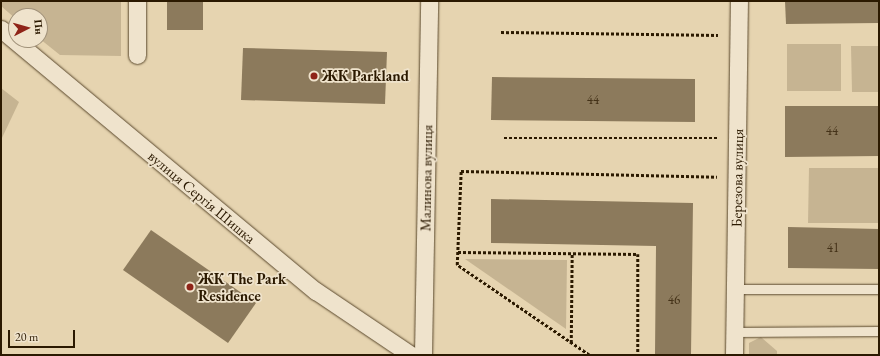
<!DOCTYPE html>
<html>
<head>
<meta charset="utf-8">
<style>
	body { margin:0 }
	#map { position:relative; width:880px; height:356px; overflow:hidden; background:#e6d4b0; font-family:"EB Garamond",serif }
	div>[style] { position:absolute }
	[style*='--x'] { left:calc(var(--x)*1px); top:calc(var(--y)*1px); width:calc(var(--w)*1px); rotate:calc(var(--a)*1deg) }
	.green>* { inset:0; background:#c6b492 }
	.building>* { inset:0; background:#8c7a5c }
	.path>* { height:2.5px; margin-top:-1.25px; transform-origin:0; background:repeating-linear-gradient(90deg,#2b1900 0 3px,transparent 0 5px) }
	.roads { filter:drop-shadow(0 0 1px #5a482c) drop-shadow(0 0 1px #5a482c) }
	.service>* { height:9px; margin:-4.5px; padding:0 4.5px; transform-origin:4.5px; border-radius:4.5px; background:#efe3cc }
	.minor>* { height:17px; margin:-8.5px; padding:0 8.5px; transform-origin:8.5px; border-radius:8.5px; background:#efe3cc }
	.dots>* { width:11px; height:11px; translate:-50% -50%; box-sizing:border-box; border:2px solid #efe3cc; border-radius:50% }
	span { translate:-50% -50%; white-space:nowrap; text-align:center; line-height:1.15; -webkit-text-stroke:3.5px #efe3cc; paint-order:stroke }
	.number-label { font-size:13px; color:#433117 }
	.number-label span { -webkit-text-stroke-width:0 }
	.poi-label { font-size:15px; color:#2b1900; font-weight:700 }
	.left { translate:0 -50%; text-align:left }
	.street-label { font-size:15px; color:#2b1900 }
	.frame { position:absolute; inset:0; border:2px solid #2b1900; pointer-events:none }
	.north { position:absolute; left:8px; top:8px; width:40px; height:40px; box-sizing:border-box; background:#efe3cc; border:1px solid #a1927a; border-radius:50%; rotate:84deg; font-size:11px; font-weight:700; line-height:16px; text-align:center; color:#2b1900 }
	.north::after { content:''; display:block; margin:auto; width:14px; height:18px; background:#8f2418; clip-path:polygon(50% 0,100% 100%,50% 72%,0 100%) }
	.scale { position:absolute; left:8px; top:330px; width:67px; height:18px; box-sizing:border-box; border:2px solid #2b1900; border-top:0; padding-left:5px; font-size:12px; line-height:14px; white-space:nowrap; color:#2b1900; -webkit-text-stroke:3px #efe3cc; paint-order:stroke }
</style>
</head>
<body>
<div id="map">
	<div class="green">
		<div style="clip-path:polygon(1px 1px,121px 1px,121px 56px,60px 55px,40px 39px,40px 16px,16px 16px,16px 19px,1px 6px)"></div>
		<div style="clip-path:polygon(787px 44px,841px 44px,841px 91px,787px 91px)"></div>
		<div style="clip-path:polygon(851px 46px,879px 46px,879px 92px,852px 92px)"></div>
		<div style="clip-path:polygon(1px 88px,19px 102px,1px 140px)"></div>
		<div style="clip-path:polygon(809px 168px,879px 168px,879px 223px,808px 223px)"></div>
		<div style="clip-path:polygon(465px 259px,567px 260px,566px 329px)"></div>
		<div style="clip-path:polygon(761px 337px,777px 351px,777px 355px,749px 355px,749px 343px)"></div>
	</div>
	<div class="building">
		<div style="clip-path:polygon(167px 1px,203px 1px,203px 30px,167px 30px)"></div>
		<div style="clip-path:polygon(785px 1px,879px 1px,879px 23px,786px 24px)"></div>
		<div style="clip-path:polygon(243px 48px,387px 52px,385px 104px,241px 100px)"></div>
		<div style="clip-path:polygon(492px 77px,695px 79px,695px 122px,491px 120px)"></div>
		<div style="clip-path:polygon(785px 106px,879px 106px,879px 156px,785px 157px)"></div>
		<div style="clip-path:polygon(491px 199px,693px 203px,691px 355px,655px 355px,656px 246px,491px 243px)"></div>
		<div style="clip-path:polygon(788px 227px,879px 229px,879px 269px,788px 268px)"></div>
		<div style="clip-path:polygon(151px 230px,256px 303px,228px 343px,123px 270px)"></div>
	</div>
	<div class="path">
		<div style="--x:501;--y:32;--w:217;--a:0.8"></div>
		<div style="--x:504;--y:138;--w:213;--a:0"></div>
		<div style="--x:458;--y:252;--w:180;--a:0.6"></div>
		<div style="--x:638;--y:254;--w:101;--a:90"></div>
		<div style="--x:571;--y:343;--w:90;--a:-89.4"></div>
		<div style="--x:589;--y:355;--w:160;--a:-145.7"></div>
		<div style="--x:457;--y:265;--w:94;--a:-87.6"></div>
		<div style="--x:461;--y:171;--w:256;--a:1.3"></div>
	</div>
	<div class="roads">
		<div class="service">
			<div style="--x:735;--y:289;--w:144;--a:0"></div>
			<div style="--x:734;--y:332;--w:145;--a:-0.4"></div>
		</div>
		<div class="minor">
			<div style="--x:137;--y:1;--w:54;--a:90"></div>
			<div style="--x:1;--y:29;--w:410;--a:39.8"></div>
			<div style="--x:316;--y:291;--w:115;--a:34"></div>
			<div style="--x:423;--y:355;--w:354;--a:-89"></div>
			<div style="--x:734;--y:355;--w:354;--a:-89.2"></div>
		</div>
	</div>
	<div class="dots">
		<div style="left:314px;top:76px;background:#8f2418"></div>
		<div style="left:190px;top:287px;background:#8f2418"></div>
	</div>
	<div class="number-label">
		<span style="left:593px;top:100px">44</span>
		<span style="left:832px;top:131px">44</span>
		<span style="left:833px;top:248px">41</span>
		<span style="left:674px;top:300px">46</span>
	</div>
	<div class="poi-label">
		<span class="left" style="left:322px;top:76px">ЖК Parkland</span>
		<span class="left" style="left:198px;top:287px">ЖК The Park<br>Residence</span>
	</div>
	<div class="street-label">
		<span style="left:426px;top:178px;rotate:-89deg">Малинова вулиця</span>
		<span style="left:737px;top:178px;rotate:-89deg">Березова вулиця</span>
		<span style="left:202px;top:197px;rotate:40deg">вулиця Сергія Шишка</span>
	</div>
	<div class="frame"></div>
	<div class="north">Пн</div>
	<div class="scale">20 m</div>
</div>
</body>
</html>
